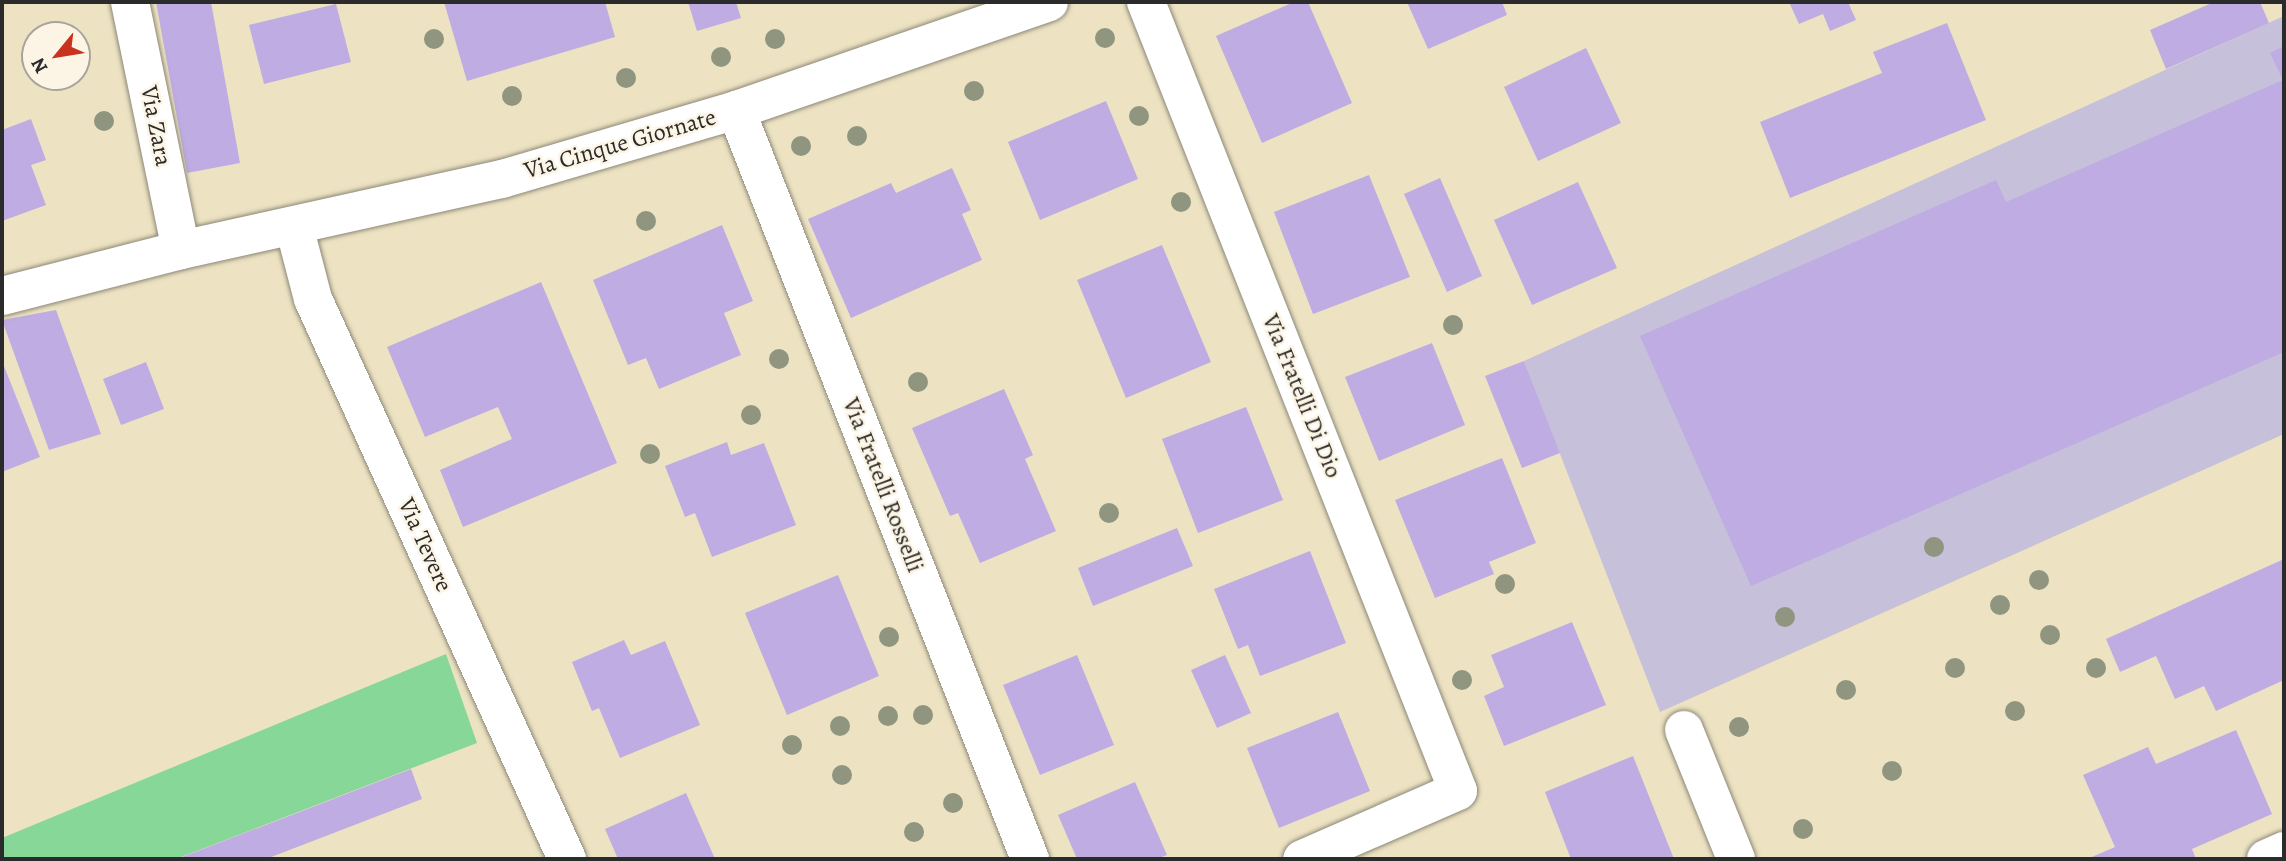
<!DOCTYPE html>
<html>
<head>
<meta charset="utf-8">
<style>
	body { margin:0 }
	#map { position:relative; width:2286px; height:861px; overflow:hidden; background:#ede3c3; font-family:Alegreya,serif }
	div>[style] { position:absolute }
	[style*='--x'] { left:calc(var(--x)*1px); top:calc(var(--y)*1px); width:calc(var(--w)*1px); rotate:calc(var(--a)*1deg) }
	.industrial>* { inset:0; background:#c6c0da }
	.green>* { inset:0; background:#87d798 }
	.building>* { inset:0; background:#beace2 }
	.roads { filter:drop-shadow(0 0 2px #8c8777) drop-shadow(0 0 2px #8c8777) }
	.street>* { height:38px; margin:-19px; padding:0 19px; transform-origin:19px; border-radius:19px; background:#fff }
	.trees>* { width:20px; height:20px; margin:-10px; border-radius:50%; background:#8f957e }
	span { translate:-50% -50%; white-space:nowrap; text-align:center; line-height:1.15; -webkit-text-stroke:5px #fcf5e5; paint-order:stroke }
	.street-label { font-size:24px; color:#2b2b2b }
	.frame { position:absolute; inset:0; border:4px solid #2b2b2b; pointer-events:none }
	.north { position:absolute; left:21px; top:21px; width:70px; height:70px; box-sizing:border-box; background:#fcf5e5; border:2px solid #a8a49b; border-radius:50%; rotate:240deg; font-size:19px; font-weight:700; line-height:28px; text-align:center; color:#2b2b2b }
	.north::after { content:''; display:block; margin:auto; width:24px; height:32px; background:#c8321e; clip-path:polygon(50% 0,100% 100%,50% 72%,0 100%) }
</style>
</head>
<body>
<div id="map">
	<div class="industrial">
		<div style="clip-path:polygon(2284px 16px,2284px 434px,1660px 712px,1524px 361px)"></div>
	</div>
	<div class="green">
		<div style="clip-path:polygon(446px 654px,477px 743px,176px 859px,2px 859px,2px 838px)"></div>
	</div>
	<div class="building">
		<div style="clip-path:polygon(156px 2px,211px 2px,240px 163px,187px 173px)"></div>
		<div style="clip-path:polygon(444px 2px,605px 2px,615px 37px,467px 81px)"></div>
		<div style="clip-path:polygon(688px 2px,736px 2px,741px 18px,697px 31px)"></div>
		<div style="clip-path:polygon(1294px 2px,1308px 2px,1352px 103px,1262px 143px,1216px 36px)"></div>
		<div style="clip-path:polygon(1407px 2px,1502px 2px,1507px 15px,1428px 49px)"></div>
		<div style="clip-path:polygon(1789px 2px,1848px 2px,1856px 20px,1830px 31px,1823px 14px,1799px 24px)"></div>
		<div style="clip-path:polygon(2214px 2px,2260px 2px,2269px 23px,2166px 69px,2150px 30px)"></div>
		<div style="clip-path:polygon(336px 4px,351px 62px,264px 84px,249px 25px)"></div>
		<div style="clip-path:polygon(1947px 23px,1986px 120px,1790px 198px,1760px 122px,1882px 73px,1873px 52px)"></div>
		<div style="clip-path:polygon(2284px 46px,2284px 352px,1751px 586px,1640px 336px,1996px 180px,2006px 202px,2283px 80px,2270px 53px)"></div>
		<div style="clip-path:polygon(1586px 48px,1621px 123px,1538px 161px,1504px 87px)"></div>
		<div style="clip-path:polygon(1106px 101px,1138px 179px,1040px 220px,1008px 142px)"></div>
		<div style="clip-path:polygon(31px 119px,46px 160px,31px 165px,46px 205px,2px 221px,2px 130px)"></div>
		<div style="clip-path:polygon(952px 168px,971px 210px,962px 214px,982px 260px,851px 318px,808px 219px,891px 183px,896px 193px)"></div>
		<div style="clip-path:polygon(1369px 175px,1410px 277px,1313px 314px,1274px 212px)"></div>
		<div style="clip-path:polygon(1440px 178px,1482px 276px,1447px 292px,1404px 194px)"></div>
		<div style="clip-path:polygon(1578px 182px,1617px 268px,1532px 305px,1494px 220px)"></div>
		<div style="clip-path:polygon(722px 225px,753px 301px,724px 313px,741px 355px,659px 389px,646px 358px,628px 365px,593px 280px)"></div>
		<div style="clip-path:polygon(1162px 245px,1211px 362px,1126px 398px,1077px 280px)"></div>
		<div style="clip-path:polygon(541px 282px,617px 463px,463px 527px,440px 470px,512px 439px,498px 407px,425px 437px,387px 347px)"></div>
		<div style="clip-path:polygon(56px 310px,101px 434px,49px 450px,2px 320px)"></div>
		<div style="clip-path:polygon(1432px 343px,1465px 425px,1379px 461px,1345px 377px)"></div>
		<div style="clip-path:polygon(2px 361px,40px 457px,2px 472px)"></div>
		<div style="clip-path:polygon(1524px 361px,1560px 453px,1522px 468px,1485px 376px)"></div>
		<div style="clip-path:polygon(146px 362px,164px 409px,121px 425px,103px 379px)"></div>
		<div style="clip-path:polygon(1004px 389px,1033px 455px,1025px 459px,1056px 531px,980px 563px,958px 513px,950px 516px,912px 428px)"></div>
		<div style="clip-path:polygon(1246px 407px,1283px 500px,1198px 533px,1162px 439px)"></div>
		<div style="clip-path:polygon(727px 442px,731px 455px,764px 443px,796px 525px,712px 557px,695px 513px,685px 517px,665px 466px)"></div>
		<div style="clip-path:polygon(1502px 458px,1536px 543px,1489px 562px,1494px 574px,1435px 598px,1395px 500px)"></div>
		<div style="clip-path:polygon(1177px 528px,1193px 566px,1093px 606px,1078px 568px)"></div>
		<div style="clip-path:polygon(1310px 551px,1346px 643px,1260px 676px,1248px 645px,1238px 649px,1214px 589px)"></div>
		<div style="clip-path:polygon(2284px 559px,2284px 680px,2216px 711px,2204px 686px,2175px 699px,2156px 656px,2120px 672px,2106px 639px)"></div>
		<div style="clip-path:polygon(838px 575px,879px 676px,787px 715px,745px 613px)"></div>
		<div style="clip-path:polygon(1572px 622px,1606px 705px,1504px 746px,1484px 696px,1504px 687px,1491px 655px)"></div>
		<div style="clip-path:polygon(624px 640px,631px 655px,665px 641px,700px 725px,620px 758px,599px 708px,592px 711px,572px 662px)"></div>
		<div style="clip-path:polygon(1077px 655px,1114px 745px,1040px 775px,1003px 685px)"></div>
		<div style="clip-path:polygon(1225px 655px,1251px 713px,1217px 728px,1191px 670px)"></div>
		<div style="clip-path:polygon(1338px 712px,1370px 791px,1279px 828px,1247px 748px)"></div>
		<div style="clip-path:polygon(2236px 730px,2272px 814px,2192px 849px,2196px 859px,2087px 859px,2115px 847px,2083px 775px,2148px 747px,2156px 764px)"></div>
		<div style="clip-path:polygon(1633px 756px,1674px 859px,1571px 859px,1545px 792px)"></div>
		<div style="clip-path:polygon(411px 769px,422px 799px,266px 859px,177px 859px)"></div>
		<div style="clip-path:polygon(1135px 782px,1167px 855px,1156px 859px,1077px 859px,1058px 815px)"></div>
		<div style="clip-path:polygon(686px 793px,715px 859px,618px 859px,605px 829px)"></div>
	</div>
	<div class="roads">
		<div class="street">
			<div style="--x:130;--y:2;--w:253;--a:78.4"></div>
			<div style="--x:1146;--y:2;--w:848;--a:68.42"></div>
			<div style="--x:1458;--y:791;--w:170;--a:156.4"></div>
			<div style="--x:736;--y:110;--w:805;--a:68.57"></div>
			<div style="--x:294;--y:226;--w:75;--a:75.4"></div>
			<div style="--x:313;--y:299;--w:615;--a:65.6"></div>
			<div style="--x:2;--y:296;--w:185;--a:-14.4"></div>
			<div style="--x:181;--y:250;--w:329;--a:-12.5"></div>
			<div style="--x:502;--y:179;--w:244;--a:-16.4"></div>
			<div style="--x:736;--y:110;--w:331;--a:-19"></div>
			<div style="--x:1684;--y:730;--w:139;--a:68"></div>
			<div style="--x:2266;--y:859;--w:20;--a:-24"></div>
		</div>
	</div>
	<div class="trees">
		<div style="left:1105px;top:38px"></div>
		<div style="left:434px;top:39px"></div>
		<div style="left:775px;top:39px"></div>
		<div style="left:721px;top:57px"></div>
		<div style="left:626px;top:78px"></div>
		<div style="left:974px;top:91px"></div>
		<div style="left:512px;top:96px"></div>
		<div style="left:1139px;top:116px"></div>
		<div style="left:104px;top:121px"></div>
		<div style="left:857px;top:136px"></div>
		<div style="left:801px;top:146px"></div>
		<div style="left:1181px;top:202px"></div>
		<div style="left:646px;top:221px"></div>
		<div style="left:1453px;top:325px"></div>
		<div style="left:779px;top:359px"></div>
		<div style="left:918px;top:382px"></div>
		<div style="left:751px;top:415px"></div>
		<div style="left:650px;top:454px"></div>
		<div style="left:1109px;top:513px"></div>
		<div style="left:1934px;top:547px"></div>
		<div style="left:2039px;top:580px"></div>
		<div style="left:1505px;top:584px"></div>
		<div style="left:2000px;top:605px"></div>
		<div style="left:1785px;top:617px"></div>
		<div style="left:2050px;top:635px"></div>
		<div style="left:889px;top:637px"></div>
		<div style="left:1955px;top:668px"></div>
		<div style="left:2096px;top:668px"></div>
		<div style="left:1462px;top:680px"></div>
		<div style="left:1846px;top:690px"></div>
		<div style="left:2015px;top:711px"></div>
		<div style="left:923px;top:715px"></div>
		<div style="left:888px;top:716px"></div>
		<div style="left:840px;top:726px"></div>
		<div style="left:1739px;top:727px"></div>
		<div style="left:792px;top:745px"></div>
		<div style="left:1892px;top:771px"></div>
		<div style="left:842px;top:775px"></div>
		<div style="left:953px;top:803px"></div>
		<div style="left:1803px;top:829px"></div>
		<div style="left:914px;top:832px"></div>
	</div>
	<div class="street-label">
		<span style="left:156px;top:126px;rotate:79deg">Via Zara</span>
		<span style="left:620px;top:144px;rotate:-16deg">Via Cinque Giornate</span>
		<span style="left:1302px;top:396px;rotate:68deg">Via Fratelli Di Dio</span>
		<span style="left:883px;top:485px;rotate:69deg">Via Fratelli Rosselli</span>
		<span style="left:425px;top:545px;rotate:66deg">Via Tevere</span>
	</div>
	<div class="frame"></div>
	<div class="north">N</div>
</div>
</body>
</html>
